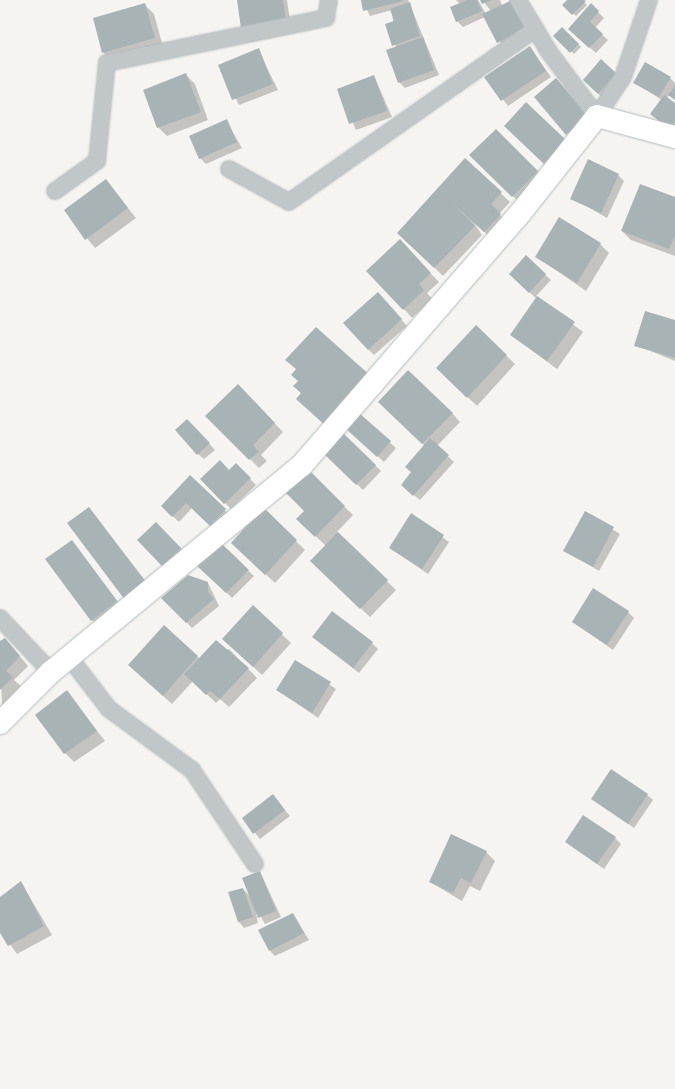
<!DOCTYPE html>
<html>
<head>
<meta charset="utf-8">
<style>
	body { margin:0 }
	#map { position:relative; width:675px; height:1089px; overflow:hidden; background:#f5f4f0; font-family:"PT Sans",sans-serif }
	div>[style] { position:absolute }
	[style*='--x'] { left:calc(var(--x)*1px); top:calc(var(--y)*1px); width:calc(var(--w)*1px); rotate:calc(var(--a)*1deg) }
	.shadow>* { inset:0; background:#0003 }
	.building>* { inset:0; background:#a8b3b6 }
	.roads { filter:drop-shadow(0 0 1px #b3babd) drop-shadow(0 0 1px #b3babd) }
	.street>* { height:16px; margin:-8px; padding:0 8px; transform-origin:8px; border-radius:8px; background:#c1c6c9 }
	.secondary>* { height:22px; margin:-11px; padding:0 11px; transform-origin:11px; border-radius:11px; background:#fff }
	span { translate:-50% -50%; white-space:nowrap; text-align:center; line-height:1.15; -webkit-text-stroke:5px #fff; paint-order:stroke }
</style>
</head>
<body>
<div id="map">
	<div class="shadow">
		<div style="clip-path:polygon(238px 0,287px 0,291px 27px)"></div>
		<div style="clip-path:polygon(362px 0,408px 0,439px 75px,405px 88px,399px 82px,392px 10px,370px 16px)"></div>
		<div style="clip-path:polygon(456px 0,478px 0,486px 14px,491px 11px,482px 0,500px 0,502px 5px,512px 0,532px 33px,504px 48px,485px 17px,463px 27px,457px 21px,460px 4px)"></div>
		<div style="clip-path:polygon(569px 0,582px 0,587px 5px,576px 16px,564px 5px)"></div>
		<div style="clip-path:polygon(145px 5px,154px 14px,163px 47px,112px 61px,103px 52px)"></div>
		<div style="clip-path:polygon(591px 5px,604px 18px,595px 28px,608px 40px,596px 53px,575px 35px)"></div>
		<div style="clip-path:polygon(562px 29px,581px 47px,574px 54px,555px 36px)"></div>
		<div style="clip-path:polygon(530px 48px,551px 77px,508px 106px,486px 77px)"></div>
		<div style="clip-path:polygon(258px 50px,278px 90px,239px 105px,220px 66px)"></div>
		<div style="clip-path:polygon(602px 61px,621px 80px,604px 99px,590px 86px)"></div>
		<div style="clip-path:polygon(186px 75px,195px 84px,208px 120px,167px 136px,158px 127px)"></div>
		<div style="clip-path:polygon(374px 76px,392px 117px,356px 130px,338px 89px)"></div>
		<div style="clip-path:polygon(670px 78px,675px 83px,675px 99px,670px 94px,667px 98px,675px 104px,675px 133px,651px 114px,662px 100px,635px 83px)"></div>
		<div style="clip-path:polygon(226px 121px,242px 148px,206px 164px,200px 158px)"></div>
		<div style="clip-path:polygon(496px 130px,546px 180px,522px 205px,471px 155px)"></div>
		<div style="clip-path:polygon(465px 160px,510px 202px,499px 214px,509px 224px,493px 240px,472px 220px,482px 235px,443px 276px,399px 233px)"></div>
		<div style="clip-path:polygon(618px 175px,624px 181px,607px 218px,572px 198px)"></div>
		<div style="clip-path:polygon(106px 181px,136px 218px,95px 248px,65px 211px)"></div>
		<div style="clip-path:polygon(675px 198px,675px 256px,631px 240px,622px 231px)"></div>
		<div style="clip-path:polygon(600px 244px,609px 253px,586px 291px,537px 257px)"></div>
		<div style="clip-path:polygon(408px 250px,439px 282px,427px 293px,432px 299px,412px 318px,404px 309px)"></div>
		<div style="clip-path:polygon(526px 257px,551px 280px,536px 296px,583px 332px,557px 369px,511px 335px,537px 299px,516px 280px)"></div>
		<div style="clip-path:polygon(383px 299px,407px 326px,374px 355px,368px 349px)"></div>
		<div style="clip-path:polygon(675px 321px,675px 361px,636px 345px)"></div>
		<div style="clip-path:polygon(476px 327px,515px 364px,477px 406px,446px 377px)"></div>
		<div style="clip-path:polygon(238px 386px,283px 432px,261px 455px,267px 461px,259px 468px,207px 416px)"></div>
		<div style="clip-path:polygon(388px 411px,452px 413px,460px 422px,437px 446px,454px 462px,420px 500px,408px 490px,425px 446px)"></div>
		<div style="clip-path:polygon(359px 415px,396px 448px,384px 462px,353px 434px)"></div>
		<div style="clip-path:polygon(193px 426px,215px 450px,204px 459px,198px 454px)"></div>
		<div style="clip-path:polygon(342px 434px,381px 471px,363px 490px,324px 453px)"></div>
		<div style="clip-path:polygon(236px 465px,256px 485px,231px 509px,202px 479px,229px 472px)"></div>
		<div style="clip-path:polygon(308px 471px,353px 515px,337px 532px,396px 590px,370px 617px,311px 561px,326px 546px,298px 519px,306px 511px)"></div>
		<div style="clip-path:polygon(190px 477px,231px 516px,216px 531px,192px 508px,179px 522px,162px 506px)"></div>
		<div style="clip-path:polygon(89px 508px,155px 593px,134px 608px)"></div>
		<div style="clip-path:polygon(263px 509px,305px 550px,275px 583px,241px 551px)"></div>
		<div style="clip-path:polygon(585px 512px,620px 534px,599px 571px,565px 550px)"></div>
		<div style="clip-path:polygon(412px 515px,449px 542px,428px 574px,390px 548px)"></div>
		<div style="clip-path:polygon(156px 523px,186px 554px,169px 571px,139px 540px)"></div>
		<div style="clip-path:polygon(72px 541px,125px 611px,100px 629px,92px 620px)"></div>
		<div style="clip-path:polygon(220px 544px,254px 576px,232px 598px,199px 566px)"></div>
		<div style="clip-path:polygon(208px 583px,219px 606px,192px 628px,163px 598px)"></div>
		<div style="clip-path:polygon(253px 607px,291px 643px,262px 675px,233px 648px)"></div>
		<div style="clip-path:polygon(628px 612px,634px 618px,613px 650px,573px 622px)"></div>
		<div style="clip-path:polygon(164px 627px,200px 659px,229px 649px,257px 678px,229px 707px,220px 699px,216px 703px,193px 681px,172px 704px,138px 673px)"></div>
		<div style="clip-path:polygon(314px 637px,372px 643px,378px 649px,359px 673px)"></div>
		<div style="clip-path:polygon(0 643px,13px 648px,28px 666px,14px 680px,21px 686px,2px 706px)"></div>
		<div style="clip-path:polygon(296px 662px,336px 689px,318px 718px,278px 690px)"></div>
		<div style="clip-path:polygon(67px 692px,105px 741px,74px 762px,65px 753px)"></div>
		<div style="clip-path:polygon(647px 795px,653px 800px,634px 828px,593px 799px)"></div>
		<div style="clip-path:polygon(273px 796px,290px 816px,260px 839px,244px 819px)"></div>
		<div style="clip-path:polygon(615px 838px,621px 844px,604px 869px,566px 842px)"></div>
		<div style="clip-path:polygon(486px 852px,495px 861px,480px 891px,470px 886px,462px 901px,430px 882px)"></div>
		<div style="clip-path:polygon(260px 872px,281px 917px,265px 924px,254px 904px,258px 923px,244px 928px,239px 922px,243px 889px,251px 897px)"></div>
		<div style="clip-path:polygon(21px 882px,52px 935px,17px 954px,0 930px,0 899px)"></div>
		<div style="clip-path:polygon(293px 914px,309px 940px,275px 956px,270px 951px)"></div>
	</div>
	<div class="building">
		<div style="clip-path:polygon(237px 0,283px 0,286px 22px,241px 28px)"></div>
		<div style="clip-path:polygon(361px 0,402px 0,403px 1px,363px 11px)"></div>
		<div style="clip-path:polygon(467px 0,477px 0,482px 11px,456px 22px,450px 7px)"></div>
		<div style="clip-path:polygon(480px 0,492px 0,482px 4px)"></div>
		<div style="clip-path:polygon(513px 0,527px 27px,497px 43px,482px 14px)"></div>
		<div style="clip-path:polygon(567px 0,584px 0,586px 1px,572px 15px,562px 5px)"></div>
		<div style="clip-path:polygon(410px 2px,420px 36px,392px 46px,385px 24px,394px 21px,390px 9px)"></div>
		<div style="clip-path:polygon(145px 3px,155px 38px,102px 53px,93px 18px)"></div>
		<div style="clip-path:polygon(591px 3px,599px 11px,590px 22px,603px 34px,589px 48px,568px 29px)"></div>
		<div style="clip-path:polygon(562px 27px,579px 44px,570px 53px,553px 36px)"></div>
		<div style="clip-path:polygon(423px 37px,434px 70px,398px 83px,386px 50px)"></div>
		<div style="clip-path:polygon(530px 46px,546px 71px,501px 101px,484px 77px)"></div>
		<div style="clip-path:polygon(259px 48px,273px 84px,232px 100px,218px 65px)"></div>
		<div style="clip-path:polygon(601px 59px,616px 73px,598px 94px,583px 80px)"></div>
		<div style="clip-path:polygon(645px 62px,671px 77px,659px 97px,633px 83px)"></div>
		<div style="clip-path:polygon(186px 73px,201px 112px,157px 128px,143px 90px)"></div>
		<div style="clip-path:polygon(374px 75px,387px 111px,349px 124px,337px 89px)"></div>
		<div style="clip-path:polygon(556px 78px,588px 116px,566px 135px,534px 97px)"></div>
		<div style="clip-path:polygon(675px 86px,675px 100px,668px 95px)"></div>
		<div style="clip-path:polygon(664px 95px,675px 103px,675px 121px,669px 129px,650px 114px)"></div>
		<div style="clip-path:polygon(526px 102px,566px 140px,544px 164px,504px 126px)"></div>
		<div style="clip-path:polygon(227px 119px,237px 142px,199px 159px,189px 136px)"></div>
		<div style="clip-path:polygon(496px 129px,538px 171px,512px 197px,469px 155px)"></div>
		<div style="clip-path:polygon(465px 158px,502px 192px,491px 204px,501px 214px,484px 232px,453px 204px,475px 226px,434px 268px,397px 233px)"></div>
		<div style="clip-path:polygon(588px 159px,619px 174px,601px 213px,570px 199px)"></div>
		<div style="clip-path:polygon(106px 179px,128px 208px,85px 240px,64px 210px)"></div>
		<div style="clip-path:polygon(640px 184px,675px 197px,675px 236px,669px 249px,621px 231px)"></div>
		<div style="clip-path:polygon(559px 217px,601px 243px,577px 283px,535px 257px)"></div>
		<div style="clip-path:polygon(400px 239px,431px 273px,419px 284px,424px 290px,403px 310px,366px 271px)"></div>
		<div style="clip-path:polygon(526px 255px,546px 274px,529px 293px,509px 274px)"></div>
		<div style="clip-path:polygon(378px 292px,402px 319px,368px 350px,343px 323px)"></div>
		<div style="clip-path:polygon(537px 296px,575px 322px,547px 361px,510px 335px)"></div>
		<div style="clip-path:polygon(645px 311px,675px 320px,675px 358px,634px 346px)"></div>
		<div style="clip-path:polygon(476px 325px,507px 355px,467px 398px,436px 368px)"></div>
		<div style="clip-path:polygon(316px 327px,372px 377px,327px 427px,296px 399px,301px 393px,293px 386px,298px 381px,291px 375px,296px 369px,285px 360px)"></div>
		<div style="clip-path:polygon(408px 370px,453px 413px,422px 444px,378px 402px)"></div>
		<div style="clip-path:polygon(238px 384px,275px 423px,253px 445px,259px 452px,249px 460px,205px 416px)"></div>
		<div style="clip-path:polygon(359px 413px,391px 441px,377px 457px,345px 428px)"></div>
		<div style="clip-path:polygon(187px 419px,210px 443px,197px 455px,175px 430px)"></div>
		<div style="clip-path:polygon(342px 432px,376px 465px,356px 485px,323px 453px)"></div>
		<div style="clip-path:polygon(430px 438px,449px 455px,413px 496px,401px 485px,411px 472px,405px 467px)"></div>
		<div style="clip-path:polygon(220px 460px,229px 470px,236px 463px,251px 478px,224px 504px,200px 479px)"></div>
		<div style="clip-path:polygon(308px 469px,345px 506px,315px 537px,296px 519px,304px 511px,285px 492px)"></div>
		<div style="clip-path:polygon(190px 475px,226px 509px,210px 526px,186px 503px,172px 517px,161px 506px)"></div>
		<div style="clip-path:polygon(89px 507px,147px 584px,125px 600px,67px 523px)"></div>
		<div style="clip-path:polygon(263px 507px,297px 540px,265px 575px,231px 543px)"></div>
		<div style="clip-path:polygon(585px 511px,614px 527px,593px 567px,563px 551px)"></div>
		<div style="clip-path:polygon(411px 513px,444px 535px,422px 569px,389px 548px)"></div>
		<div style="clip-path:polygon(156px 522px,181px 548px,162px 566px,137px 540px)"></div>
		<div style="clip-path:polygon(338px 532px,388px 580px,360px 609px,310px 561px)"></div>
		<div style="clip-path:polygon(72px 540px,117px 601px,91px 621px,45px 559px)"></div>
		<div style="clip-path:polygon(220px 542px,249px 570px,226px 593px,197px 566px)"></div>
		<div style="clip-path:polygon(188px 575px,208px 582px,208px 592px,214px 599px,186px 623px,161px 598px)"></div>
		<div style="clip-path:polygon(593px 588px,629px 611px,607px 645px,572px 622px)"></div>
		<div style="clip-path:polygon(253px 605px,283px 633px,253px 667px,222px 639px)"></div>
		<div style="clip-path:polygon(332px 611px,373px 642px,353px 668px,312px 637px)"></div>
		<div style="clip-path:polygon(164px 625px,198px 656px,163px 696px,128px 665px)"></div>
		<div style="clip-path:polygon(5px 638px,20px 656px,6px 671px,13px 677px,0 690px,0 641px)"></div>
		<div style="clip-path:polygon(216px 640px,249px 668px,220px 699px,210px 691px,206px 695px,184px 674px)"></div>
		<div style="clip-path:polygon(295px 660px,331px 682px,312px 713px,276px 690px)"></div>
		<div style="clip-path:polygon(67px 690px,97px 731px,64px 754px,35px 715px)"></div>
		<div style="clip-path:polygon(611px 769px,648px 794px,628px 824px,591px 799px)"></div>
		<div style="clip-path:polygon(273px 794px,285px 810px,253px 834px,242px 818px)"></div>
		<div style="clip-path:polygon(583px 815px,616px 837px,597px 864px,565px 842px)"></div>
		<div style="clip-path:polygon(451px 834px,487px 851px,471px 883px,461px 878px,453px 893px,429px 882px)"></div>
		<div style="clip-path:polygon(260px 871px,276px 911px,258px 918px,242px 878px)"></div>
		<div style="clip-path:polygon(21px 881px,44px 926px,8px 946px,0 933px,0 897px)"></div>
		<div style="clip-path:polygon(243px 888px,253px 917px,238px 922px,228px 892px)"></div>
		<div style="clip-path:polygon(293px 913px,304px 933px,269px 951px,258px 930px)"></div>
	</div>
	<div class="roads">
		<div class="street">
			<div style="--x:518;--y:0;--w:61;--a:59.2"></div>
			<div style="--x:549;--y:52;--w:80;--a:53.1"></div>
			<div style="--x:597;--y:116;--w:47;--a:-56.3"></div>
			<div style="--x:623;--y:77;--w:81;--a:-71.3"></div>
			<div style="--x:229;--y:169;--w:68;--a:28.8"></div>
			<div style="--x:289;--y:202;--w:301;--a:-35.1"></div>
			<div style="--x:55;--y:191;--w:52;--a:-35.5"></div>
			<div style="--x:97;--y:161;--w:99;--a:-84.2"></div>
			<div style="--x:107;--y:63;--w:224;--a:-11.6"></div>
			<div style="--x:326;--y:18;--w:18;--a:-81"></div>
			<div style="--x:0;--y:618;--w:74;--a:46.6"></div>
			<div style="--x:69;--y:657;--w:66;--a:52.4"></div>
			<div style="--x:109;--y:709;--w:103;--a:36.3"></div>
			<div style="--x:192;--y:770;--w:113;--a:56.2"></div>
		</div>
		<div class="secondary">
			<div style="--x:0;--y:723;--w:72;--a:-45"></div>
			<div style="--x:51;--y:672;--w:325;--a:-39.5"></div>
			<div style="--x:302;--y:465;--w:330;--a:-49.1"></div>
			<div style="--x:518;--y:216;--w:127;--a:-51.7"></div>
			<div style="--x:597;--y:116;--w:81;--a:15.1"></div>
		</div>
	</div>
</div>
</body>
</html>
